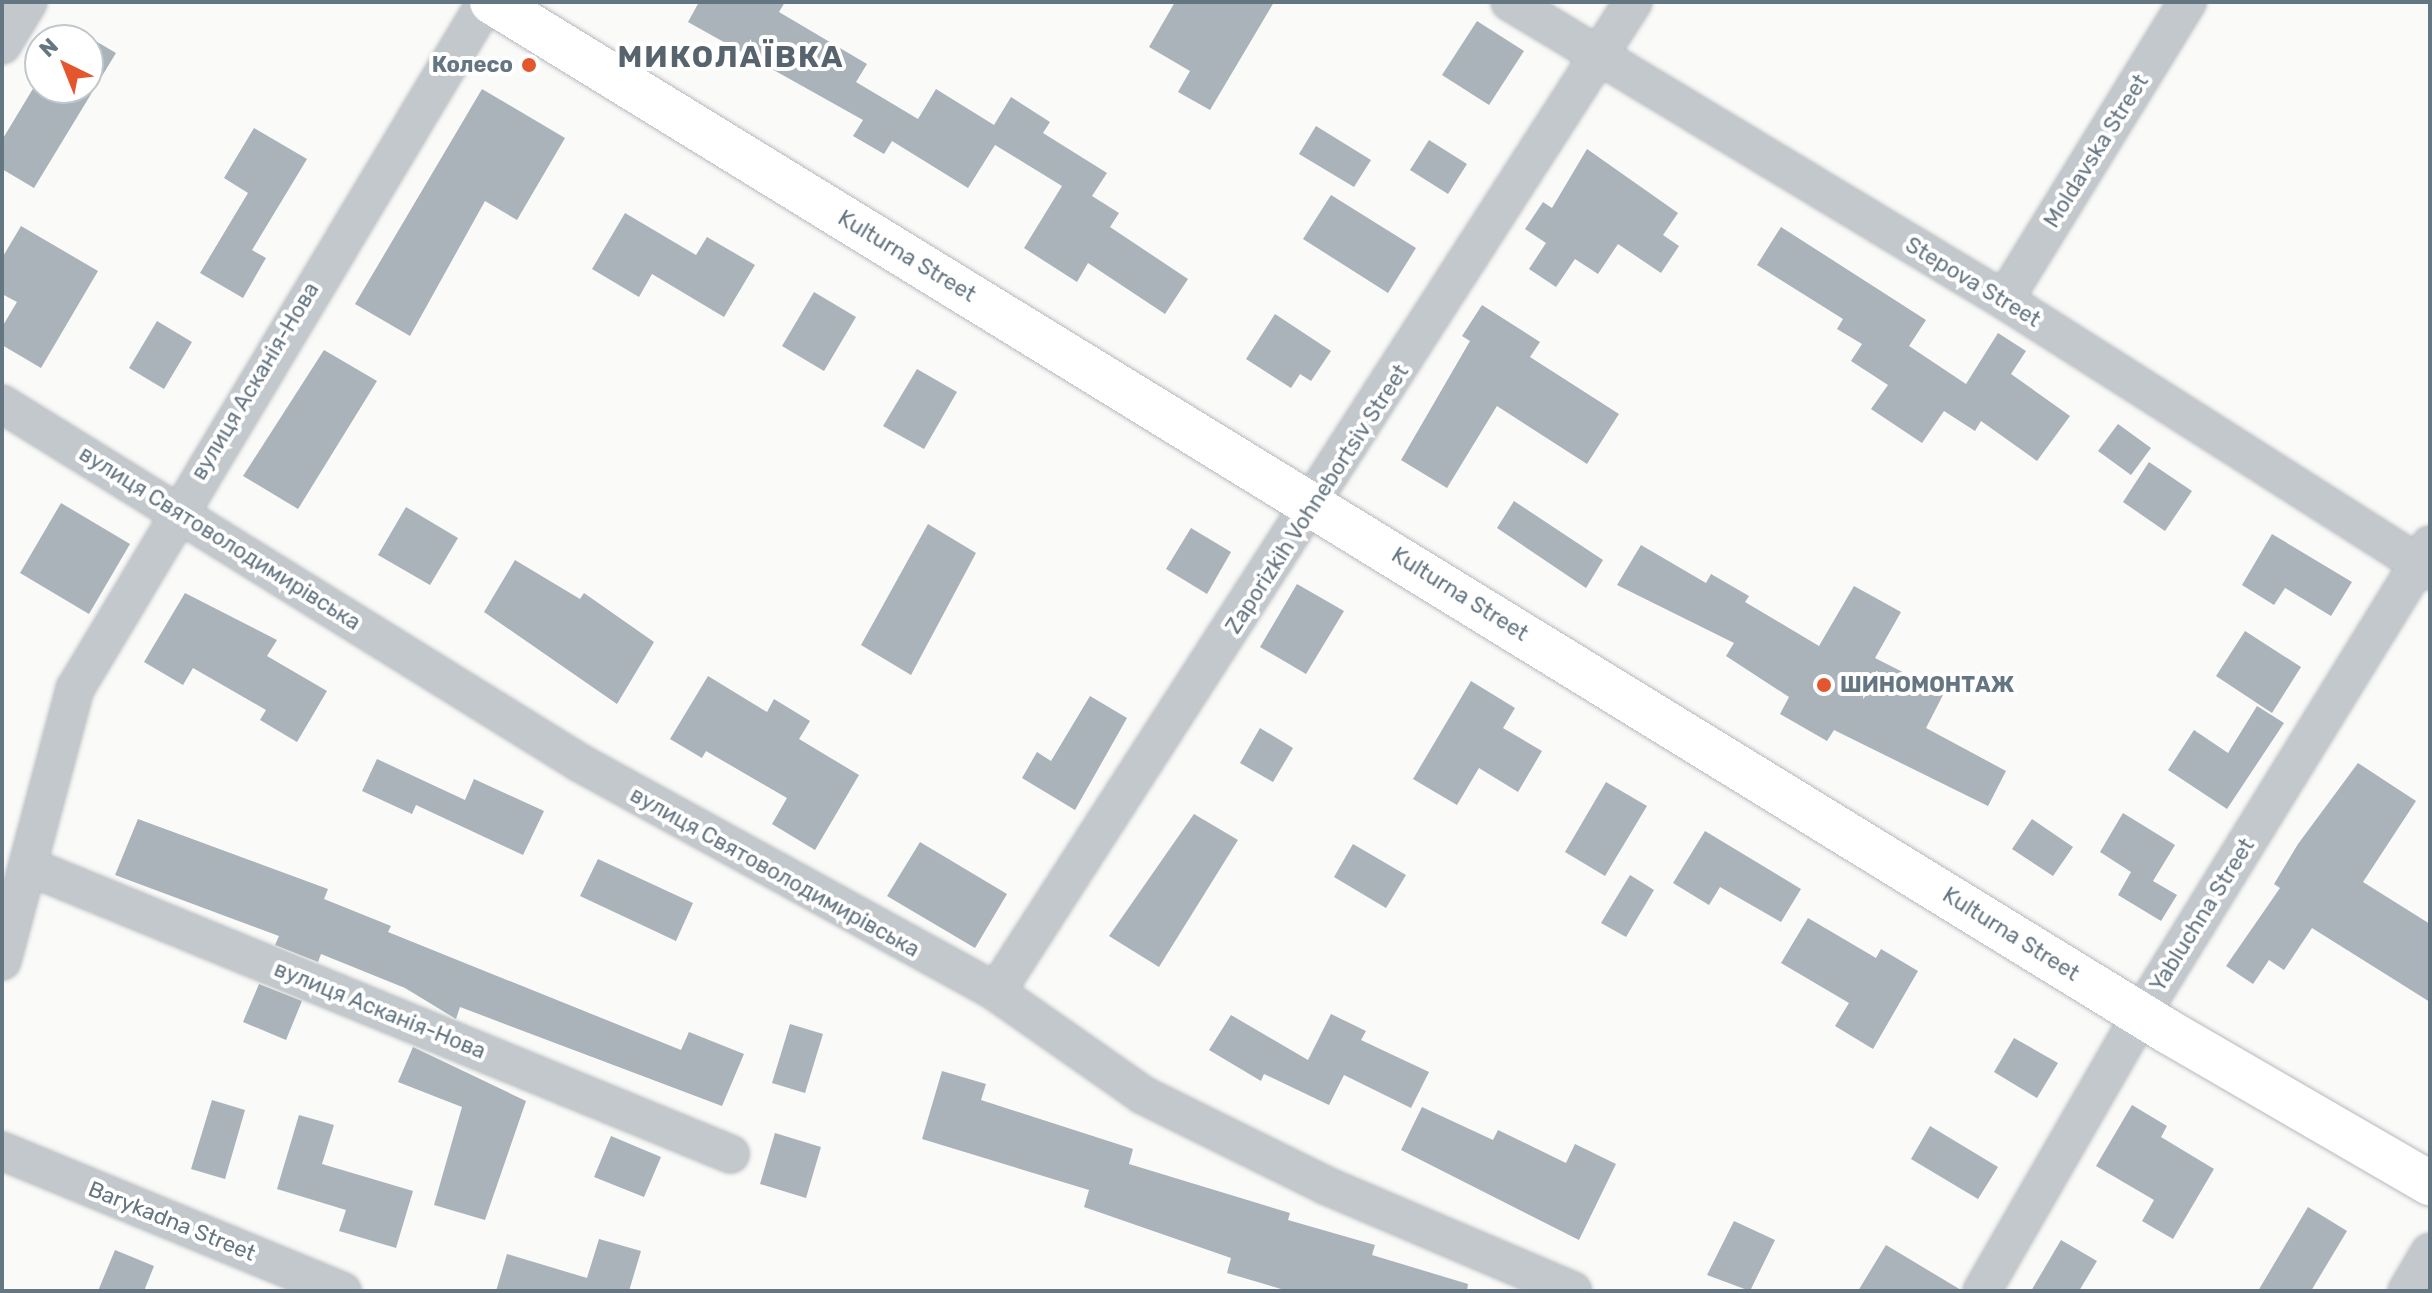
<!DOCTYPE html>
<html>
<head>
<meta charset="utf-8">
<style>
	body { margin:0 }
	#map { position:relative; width:2432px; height:1293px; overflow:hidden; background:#fafaf8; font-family:Rubik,sans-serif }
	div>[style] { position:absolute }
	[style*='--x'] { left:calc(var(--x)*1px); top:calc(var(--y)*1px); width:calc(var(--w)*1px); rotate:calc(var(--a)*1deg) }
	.building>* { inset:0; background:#aab3b9 }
	.roads { filter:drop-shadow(0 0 2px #b5babe) drop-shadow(0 0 2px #b5babe) }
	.minor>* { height:36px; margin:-18px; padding:0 18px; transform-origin:18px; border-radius:18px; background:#c3c8cc }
	.primary>* { height:44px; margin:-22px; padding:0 22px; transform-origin:22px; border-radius:22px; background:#fff }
	.dots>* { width:22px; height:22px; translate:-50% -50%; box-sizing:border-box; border:4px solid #fff; border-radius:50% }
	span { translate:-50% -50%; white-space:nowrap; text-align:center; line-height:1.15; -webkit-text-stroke:8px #fff; paint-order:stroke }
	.poi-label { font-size:22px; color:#657683; font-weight:700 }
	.right { translate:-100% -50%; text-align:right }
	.left { translate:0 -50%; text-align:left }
	.street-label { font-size:22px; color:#657683 }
	.district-label { font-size:30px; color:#57646e; font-weight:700; letter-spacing:2px }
	.frame { position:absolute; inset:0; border:4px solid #657683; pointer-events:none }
	.north { position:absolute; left:24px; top:24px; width:80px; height:80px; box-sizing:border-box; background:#fff; border:2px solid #c1c8cd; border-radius:50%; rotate:317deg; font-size:22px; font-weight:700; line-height:32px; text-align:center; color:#657683 }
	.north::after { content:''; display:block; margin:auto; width:28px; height:36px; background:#e4572e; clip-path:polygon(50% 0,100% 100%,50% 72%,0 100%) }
</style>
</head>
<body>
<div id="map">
	<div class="building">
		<div style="clip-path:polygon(699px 2px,785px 2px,779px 12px,867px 64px,856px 82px,918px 119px,936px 89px,994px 125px,1011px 97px,1050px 122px,1043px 133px,1107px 173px,1092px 196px,1119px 213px,1110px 227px,1188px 279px,1165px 314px,1088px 263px,1077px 282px,1024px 248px,1062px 186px,995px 145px,968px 188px,892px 141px,884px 154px,853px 136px,863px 120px,688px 22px)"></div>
		<div style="clip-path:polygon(1175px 2px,1274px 2px,1210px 110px,1178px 92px,1190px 71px,1149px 47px)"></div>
		<div style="clip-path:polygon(1477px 21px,1524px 51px,1489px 105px,1442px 75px)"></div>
		<div style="clip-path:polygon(70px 26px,116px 53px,34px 188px,2px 169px,2px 140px,40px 77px,40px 88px,88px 88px,88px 40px,61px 40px)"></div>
		<div style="clip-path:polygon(482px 89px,565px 138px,517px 220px,485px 201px,410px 336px,355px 304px)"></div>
		<div style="clip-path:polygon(1316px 126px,1371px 160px,1354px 187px,1299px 154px)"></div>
		<div style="clip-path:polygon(254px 128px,307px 159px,252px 250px,266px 258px,243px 298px,200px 273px,248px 193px,224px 178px)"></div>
		<div style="clip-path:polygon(1429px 140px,1467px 164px,1448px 194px,1410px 170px)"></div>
		<div style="clip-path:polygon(1587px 149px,1678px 213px,1663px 235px,1679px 246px,1661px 273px,1618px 244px,1598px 274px,1575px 259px,1556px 287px,1529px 269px,1546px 243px,1525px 229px,1543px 202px,1552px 208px)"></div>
		<div style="clip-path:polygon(1331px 195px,1416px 248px,1388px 293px,1303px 239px)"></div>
		<div style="clip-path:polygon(625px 213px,696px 255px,707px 237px,755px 265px,724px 317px,652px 274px,639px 297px,592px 269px)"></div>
		<div style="clip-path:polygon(21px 226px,98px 271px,41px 368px,2px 345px,2px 327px,17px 302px,2px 294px,2px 258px)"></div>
		<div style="clip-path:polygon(1781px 227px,1926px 320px,1909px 346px,1966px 384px,1998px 333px,2026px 351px,2011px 374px,2070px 416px,2037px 461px,1981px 421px,1975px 431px,1944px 411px,1922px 443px,1871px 409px,1888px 385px,1851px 361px,1862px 344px,1837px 329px,1843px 319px,1757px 265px)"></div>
		<div style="clip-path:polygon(814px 292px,856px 317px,824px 371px,782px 346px)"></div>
		<div style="clip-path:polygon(1482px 305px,1540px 342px,1530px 357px,1619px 414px,1587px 464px,1497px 406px,1447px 488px,1401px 460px,1470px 341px,1462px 336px)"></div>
		<div style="clip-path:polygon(1275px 314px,1331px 351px,1311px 381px,1300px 374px,1291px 388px,1246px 359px)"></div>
		<div style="clip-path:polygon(157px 321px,192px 342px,164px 389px,129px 368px)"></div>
		<div style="clip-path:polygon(324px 350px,377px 381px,298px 509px,243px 476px)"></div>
		<div style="clip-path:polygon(917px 369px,957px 392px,924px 449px,883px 426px)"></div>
		<div style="clip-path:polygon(2118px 424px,2151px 448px,2131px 475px,2098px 451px)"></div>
		<div style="clip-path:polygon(2149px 462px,2192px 491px,2165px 531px,2123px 502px)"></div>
		<div style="clip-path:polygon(1514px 501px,1603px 560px,1586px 588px,1497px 528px)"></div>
		<div style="clip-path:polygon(61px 503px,130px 544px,89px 614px,20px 573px)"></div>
		<div style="clip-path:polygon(406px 507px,458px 538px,430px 585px,378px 555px)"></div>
		<div style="clip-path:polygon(928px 524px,976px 553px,911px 675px,861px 645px)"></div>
		<div style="clip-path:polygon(1191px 528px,1231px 552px,1207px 594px,1166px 569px)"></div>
		<div style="clip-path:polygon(2272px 534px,2352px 582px,2331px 616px,2285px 588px,2274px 605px,2242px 585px)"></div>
		<div style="clip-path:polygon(1641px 545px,1706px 583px,1711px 574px,1749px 596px,1745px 602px,1819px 646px,1854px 586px,1901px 612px,1875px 658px,1944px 693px,1926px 728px,2006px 771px,1988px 806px,1834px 730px,1827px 741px,1780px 714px,1789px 697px,1726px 656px,1734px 643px,1617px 585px)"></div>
		<div style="clip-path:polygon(515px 560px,580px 599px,584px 593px,654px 642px,617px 704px,484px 612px)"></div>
		<div style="clip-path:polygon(1297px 584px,1344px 611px,1306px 674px,1260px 647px)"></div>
		<div style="clip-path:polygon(185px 593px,277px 640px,267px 656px,327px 691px,297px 742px,260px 720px,266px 710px,193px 668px,183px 685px,144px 662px)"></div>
		<div style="clip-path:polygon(2245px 631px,2301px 667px,2272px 713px,2216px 676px)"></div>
		<div style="clip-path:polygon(708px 676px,767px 712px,774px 699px,810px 721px,799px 739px,859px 775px,815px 850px,772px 824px,787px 798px,706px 751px,702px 758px,670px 739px)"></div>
		<div style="clip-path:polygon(1471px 681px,1515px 708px,1503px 728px,1542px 751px,1518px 792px,1479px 768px,1457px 805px,1413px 779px)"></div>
		<div style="clip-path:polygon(1090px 696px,1127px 718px,1075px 810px,1022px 778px,1037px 752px,1051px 761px)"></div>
		<div style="clip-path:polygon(2257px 706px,2284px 723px,2227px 809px,2168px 770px,2194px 730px,2228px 753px)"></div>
		<div style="clip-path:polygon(1260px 728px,1293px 748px,1273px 782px,1240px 763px)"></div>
		<div style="clip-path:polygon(377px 759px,465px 800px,474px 779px,544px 811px,523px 855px,416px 805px,412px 814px,362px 791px)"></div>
		<div style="clip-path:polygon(2358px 763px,2416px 801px,2363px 882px,2430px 924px,2430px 1002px,2312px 928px,2284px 970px,2269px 960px,2253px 984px,2226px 966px,2280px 888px,2274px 884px,2298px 844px)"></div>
		<div style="clip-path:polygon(1606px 782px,1647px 806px,1605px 876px,1565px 852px)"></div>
		<div style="clip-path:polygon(2123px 813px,2175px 845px,2153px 881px,2177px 895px,2161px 921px,2118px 895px,2131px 872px,2100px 852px)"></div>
		<div style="clip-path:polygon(1194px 814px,1238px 840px,1159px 967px,1109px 936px)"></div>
		<div style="clip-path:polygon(138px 819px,328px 889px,324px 899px,391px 926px,388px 932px,681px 1050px,689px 1032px,744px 1054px,722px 1106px,460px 1007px,456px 1019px,405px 988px,321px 954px,318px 962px,275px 945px,279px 936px,115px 875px)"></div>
		<div style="clip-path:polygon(2032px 819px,2073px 847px,2053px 876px,2012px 849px)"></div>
		<div style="clip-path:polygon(1705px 831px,1801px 889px,1781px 922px,1720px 887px,1709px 905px,1673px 883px)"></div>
		<div style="clip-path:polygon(920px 842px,1007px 894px,975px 948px,887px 896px)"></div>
		<div style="clip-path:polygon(1353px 844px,1406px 875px,1386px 908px,1334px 877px)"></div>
		<div style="clip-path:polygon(598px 859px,693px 903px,676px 941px,580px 896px)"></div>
		<div style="clip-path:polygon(1630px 875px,1654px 890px,1626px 937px,1601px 923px)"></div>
		<div style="clip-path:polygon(1808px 918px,1876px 958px,1881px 949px,1918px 971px,1873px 1049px,1835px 1026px,1849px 1003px,1781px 963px)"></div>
		<div style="clip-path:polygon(259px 984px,302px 1001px,286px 1040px,243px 1022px)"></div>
		<div style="clip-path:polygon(1331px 1014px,1366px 1031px,1361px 1040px,1429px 1072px,1411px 1108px,1344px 1075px,1329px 1105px,1264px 1074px,1261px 1081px,1209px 1050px,1231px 1015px,1308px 1060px)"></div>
		<div style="clip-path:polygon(790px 1024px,823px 1034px,805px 1093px,772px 1083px)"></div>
		<div style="clip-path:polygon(2014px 1038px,2058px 1063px,2037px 1098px,1994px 1072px)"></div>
		<div style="clip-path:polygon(413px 1047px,526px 1101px,485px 1220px,434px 1205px,462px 1107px,398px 1082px)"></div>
		<div style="clip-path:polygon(942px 1071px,986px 1084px,981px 1100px,1133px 1149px,1129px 1164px,1290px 1213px,1288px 1220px,1375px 1245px,1372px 1255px,1468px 1284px,1467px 1291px,1288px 1291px,1227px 1273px,1231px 1258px,1084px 1207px,1089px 1190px,922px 1139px)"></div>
		<div style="clip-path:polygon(212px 1100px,245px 1110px,225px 1179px,191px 1169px)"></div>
		<div style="clip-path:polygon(2132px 1105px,2167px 1126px,2161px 1137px,2214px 1169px,2173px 1239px,2142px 1221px,2154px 1200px,2096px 1166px)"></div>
		<div style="clip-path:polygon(1422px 1107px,1493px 1140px,1498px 1130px,1566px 1163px,1575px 1144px,1616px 1164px,1579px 1240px,1401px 1150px)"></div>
		<div style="clip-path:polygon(299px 1115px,334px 1125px,322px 1164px,413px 1191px,396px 1248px,339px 1231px,346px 1210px,277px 1189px)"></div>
		<div style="clip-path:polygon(1930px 1126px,1998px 1167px,1978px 1199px,1911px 1159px)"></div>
		<div style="clip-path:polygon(775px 1133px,821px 1147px,806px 1198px,760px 1184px)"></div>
		<div style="clip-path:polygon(611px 1136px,661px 1157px,644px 1197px,594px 1177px)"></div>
		<div style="clip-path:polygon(2308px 1207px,2347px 1231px,2311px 1291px,2258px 1291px)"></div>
		<div style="clip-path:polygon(1734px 1221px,1775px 1240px,1750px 1291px,1707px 1275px)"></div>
		<div style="clip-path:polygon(599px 1239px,641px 1251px,629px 1291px,496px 1291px,507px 1254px,587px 1278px)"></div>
		<div style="clip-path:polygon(2061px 1240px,2097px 1261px,2079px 1291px,2031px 1291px)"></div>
		<div style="clip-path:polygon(1886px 1245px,1961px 1290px,1961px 1291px,1858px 1291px)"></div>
		<div style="clip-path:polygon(115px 1250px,154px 1266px,144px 1291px,98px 1291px)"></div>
	</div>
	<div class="roads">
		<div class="minor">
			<div style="--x:1510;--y:2;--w:577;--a:31.1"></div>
			<div style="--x:2004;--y:300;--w:505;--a:32.46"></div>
			<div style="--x:2;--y:45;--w:50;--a:-58.8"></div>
			<div style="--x:2004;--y:300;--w:350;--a:-58.4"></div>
			<div style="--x:2;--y:404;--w:680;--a:31.84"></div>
			<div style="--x:580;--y:763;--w:475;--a:28.8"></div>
			<div style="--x:996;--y:992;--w:179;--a:35"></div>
			<div style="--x:1143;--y:1095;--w:205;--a:26.3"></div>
			<div style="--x:1327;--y:1186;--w:267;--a:23.1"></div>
			<div style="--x:30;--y:867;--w:757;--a:22.29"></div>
			<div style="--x:2;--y:961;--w:282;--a:-75"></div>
			<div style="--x:75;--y:689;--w:801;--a:-59.11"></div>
			<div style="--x:996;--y:992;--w:1177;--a:-57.24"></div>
			<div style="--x:2;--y:1151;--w:368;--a:22.4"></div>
			<div style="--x:1982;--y:1291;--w:319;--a:-60.1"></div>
			<div style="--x:2141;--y:1014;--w:551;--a:-58.36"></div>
			<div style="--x:2407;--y:1291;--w:45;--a:-59.5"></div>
		</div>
		<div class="primary">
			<div style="--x:492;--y:2;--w:1968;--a:31.56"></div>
			<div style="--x:2169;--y:1032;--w:302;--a:30.1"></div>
		</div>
	</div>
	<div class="dots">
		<div style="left:529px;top:65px;background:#e4572e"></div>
		<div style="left:1824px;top:685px;background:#e4572e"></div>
	</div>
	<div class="poi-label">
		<span class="right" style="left:513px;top:65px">Колесо</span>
		<span class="left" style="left:1840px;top:685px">ШИНОМОНТАЖ</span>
	</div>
	<div class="street-label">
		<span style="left:2096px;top:151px;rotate:-58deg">Moldavska Street</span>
		<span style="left:907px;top:256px;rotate:31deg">Kulturna Street</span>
		<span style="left:1973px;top:282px;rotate:31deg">Stepova Street</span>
		<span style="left:255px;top:381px;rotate:-59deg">вулиця Асканія-Нова</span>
		<span style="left:1317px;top:499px;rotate:-57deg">Zaporizkih Vohnebortsiv Street</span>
		<span style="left:220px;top:538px;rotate:32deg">вулиця Святоволодимирівська</span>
		<span style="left:1460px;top:594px;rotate:32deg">Kulturna Street</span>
		<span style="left:775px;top:872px;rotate:29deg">вулиця Святоволодимирівська</span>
		<span style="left:2202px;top:915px;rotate:-58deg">Yabluchna Street</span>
		<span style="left:2011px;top:934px;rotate:32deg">Kulturna Street</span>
		<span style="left:380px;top:1010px;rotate:22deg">вулиця Асканія-Нова</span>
		<span style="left:172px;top:1221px;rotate:22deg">Barykadna Street</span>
	</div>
	<div class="district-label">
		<span style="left:731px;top:57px">МИКОЛАЇВКА</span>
	</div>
	<div class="frame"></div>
	<div class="north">N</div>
</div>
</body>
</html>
